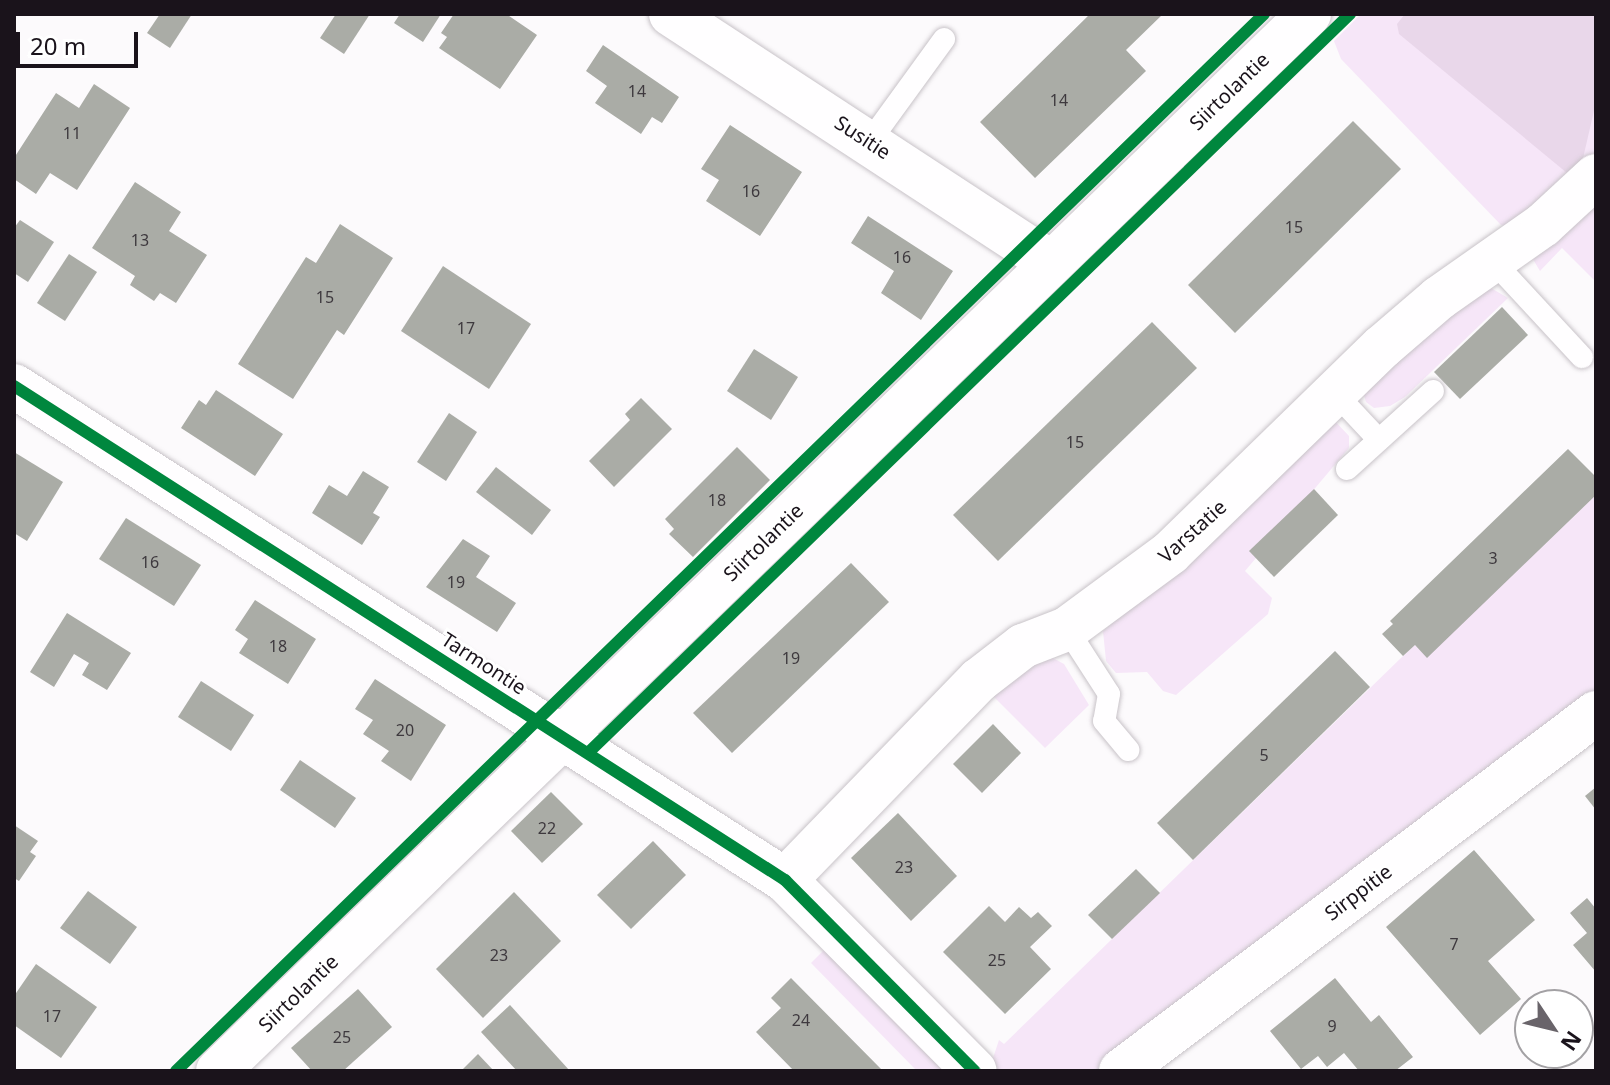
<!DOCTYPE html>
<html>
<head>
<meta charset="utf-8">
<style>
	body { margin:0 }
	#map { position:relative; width:1610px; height:1085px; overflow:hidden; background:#fcfafc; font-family:"Noto Sans",sans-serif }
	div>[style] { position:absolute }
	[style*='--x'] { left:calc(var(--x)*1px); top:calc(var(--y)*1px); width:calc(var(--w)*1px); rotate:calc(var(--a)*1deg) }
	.green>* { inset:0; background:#f6e6f8 }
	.forest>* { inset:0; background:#e9d7ea }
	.building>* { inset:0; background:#aaaca6 }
	.roads { filter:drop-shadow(0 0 2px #c8c3c8) drop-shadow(0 0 2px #c8c3c8) }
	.lane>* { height:22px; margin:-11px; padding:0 11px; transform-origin:11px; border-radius:11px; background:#fffeff }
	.street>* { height:44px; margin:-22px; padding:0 22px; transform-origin:22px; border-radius:22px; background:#fffeff }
	.cycleway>* { height:12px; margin:-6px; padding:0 6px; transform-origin:6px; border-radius:6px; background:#00873e }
	span { translate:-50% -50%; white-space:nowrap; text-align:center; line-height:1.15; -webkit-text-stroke:6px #fff; paint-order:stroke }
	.number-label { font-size:16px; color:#3e393e }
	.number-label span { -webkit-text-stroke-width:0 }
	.street-label { font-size:20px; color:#1a131b }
	.frame { position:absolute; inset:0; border:16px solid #1a131b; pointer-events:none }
	.north { position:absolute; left:1514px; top:989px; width:80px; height:80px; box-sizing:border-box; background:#fff; border:2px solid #a3a1a4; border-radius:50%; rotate:125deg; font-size:22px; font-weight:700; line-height:32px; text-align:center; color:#1a131b }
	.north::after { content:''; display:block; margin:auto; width:28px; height:36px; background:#69646a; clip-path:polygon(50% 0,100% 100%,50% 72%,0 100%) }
	.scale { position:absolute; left:16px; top:32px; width:122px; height:36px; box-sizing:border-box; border:4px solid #1a131b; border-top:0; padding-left:10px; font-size:24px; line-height:28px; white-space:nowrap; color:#1a131b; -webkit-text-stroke:6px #fff; paint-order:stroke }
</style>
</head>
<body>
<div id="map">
	<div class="green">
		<div style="clip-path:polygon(1361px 14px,1596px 14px,1596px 159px,1511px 227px,1501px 225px,1341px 59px,1334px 41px)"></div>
		<div style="clip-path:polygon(1596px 196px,1596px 282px,1562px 248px,1540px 271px,1531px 256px)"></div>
		<div style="clip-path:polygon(1491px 288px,1508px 298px,1405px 397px,1390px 406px,1374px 408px,1366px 402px,1363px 392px,1447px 313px)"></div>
		<div style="clip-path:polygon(1332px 418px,1349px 436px,1349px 448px,1245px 571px,1272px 598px,1268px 614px,1176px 695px,1163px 691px,1147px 672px,1116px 673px,1106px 661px,1103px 631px,1181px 564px)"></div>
		<div style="clip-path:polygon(1596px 495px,1596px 695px,1099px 1071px,998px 1071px,991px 1064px,999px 1040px,1004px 1044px,1403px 656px,1415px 645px,1427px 657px)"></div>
		<div style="clip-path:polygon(1049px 656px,1064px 664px,1089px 705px,1045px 748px,989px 692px)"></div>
		<div style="clip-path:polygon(826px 948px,955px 1071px,917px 1071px,811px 963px)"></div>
	</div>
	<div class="forest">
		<div style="clip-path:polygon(1405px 14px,1596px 14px,1596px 102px,1581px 167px,1567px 173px,1399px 34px,1397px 24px)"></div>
	</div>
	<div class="building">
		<div style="clip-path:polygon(160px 14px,192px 14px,170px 48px,147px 33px)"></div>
		<div style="clip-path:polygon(336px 14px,370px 14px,344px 54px,320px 38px)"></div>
		<div style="clip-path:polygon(400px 14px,441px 14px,423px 42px,394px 23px)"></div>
		<div style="clip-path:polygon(454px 14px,506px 14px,537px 35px,500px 89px,439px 48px,447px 37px,441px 33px)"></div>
		<div style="clip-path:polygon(1090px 14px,1163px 14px,1126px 50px,1146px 71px,1035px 178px,980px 122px)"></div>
		<div style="clip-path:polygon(603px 45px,679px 97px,662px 123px,652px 117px,641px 134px,595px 103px,607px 86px,586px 71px)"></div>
		<div style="clip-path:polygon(94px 84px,130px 108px,77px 190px,50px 173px,36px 194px,14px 179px,14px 158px,56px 93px,79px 108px)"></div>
		<div style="clip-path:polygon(1353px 121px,1401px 169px,1235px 333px,1188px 285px)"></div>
		<div style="clip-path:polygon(730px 125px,802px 172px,760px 236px,706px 201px,719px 180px,701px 169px)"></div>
		<div style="clip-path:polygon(135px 182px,181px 212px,169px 231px,207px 255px,176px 303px,160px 293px,154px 301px,130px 285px,135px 276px,92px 248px)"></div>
		<div style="clip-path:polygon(868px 216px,953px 271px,921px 320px,881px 293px,894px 271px,851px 243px)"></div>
		<div style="clip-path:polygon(20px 220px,54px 242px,28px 282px,14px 273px,14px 228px)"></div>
		<div style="clip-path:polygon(340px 224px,393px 258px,344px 335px,337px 330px,293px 399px,238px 364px,306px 257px,316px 263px)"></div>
		<div style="clip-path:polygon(69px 254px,97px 272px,65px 321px,37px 303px)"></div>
		<div style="clip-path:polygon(443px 266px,531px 324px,489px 389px,401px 331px)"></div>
		<div style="clip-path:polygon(1502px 307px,1528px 335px,1460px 399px,1434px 372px)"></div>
		<div style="clip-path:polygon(1152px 322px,1197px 368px,998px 561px,953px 515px)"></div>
		<div style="clip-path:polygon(754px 349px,798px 377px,771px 420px,727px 391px)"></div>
		<div style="clip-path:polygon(216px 390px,283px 434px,255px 476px,181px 428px,199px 400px,206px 405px)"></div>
		<div style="clip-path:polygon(641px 398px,672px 429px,614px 487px,589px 461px,630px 420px,625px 414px)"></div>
		<div style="clip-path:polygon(449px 413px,477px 432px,446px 481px,417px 462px)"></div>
		<div style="clip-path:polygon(737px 447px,770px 480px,693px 557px,669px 534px,674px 529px,665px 519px)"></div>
		<div style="clip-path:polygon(1568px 449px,1596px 477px,1596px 495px,1427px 658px,1415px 645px,1403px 656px,1382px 634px,1393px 624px,1390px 621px)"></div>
		<div style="clip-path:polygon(14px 452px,63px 482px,27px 541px,14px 533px)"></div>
		<div style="clip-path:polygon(496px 467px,551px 510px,532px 535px,476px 492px)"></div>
		<div style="clip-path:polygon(363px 471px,389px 487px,373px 513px,380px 517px,362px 545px,312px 513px,329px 485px,347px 496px)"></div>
		<div style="clip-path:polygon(1314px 489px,1338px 515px,1274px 577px,1249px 551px)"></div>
		<div style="clip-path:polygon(126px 518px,201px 565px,174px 606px,99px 559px)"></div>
		<div style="clip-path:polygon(463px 539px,490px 556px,476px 577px,516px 603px,497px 632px,426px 587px)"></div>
		<div style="clip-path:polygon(851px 563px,889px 602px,732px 753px,693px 713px)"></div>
		<div style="clip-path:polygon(255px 600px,316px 639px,288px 684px,239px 653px,248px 639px,235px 630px)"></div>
		<div style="clip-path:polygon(67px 613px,131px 653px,107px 690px,82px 675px,89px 663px,74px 654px,54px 687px,30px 672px)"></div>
		<div style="clip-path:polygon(1335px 651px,1370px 687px,1193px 860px,1157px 823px)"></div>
		<div style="clip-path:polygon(375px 679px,446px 725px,411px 781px,381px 761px,389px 751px,363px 734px,373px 720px,355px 709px)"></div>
		<div style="clip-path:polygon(201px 681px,254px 715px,231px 751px,178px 717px)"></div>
		<div style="clip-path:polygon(993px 724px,1021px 753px,982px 793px,953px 764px)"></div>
		<div style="clip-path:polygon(300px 760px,356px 798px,335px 828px,280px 790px)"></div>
		<div style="clip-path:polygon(1596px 787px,1596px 810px,1585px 796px)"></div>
		<div style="clip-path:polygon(551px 792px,583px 824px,542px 863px,511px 831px)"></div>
		<div style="clip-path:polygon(898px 813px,957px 876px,911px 921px,851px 858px)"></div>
		<div style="clip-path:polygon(14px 825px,38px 841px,30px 852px,36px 856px,19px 881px,14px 878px)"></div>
		<div style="clip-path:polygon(653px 841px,686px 875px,631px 929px,597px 895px)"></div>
		<div style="clip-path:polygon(1474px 850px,1535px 920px,1488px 961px,1521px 999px,1480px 1035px,1386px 927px)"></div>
		<div style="clip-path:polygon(1136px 869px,1160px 893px,1112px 939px,1088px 915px)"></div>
		<div style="clip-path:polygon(88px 891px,137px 927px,110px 964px,60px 928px)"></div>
		<div style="clip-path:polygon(514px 892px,561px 941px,483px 1018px,436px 969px)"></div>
		<div style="clip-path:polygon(1587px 898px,1596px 909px,1596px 972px,1573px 945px,1587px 933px,1570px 913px)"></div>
		<div style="clip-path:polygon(989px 906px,1005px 922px,1019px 907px,1031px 918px,1038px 912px,1052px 926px,1030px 947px,1051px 969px,1005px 1014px,943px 952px)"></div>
		<div style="clip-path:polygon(36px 964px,97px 1007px,61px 1058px,14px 1025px,14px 996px)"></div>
		<div style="clip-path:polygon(791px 978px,883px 1071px,794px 1071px,756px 1032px,781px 1008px,771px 998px)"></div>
		<div style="clip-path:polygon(1335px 978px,1371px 1022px,1379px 1015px,1413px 1057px,1395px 1071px,1359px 1071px,1344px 1053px,1327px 1067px,1318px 1056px,1301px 1069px,1270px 1031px)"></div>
		<div style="clip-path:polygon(358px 989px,392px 1027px,343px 1071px,312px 1071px,291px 1048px)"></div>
		<div style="clip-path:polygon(510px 1005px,570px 1071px,517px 1071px,481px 1032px)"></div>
		<div style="clip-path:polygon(478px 1054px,494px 1071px,461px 1071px)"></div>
	</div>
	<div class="roads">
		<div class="lane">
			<div style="--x:870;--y:141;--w:126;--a:-54"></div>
			<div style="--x:1493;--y:261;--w:131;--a:47.2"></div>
			<div style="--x:1335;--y:393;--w:64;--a:46.9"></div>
			<div style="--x:1347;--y:469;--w:116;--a:-42.2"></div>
			<div style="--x:1067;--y:629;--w:77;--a:57.1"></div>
			<div style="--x:1109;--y:694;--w:27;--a:100"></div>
			<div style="--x:1104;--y:721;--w:38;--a:50"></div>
		</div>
		<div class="street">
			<div style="--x:671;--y:14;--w:454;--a:33.2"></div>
			<div style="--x:14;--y:386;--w:916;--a:32.65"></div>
			<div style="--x:785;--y:880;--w:269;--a:45.2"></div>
			<div style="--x:785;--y:880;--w:279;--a:-45.9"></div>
			<div style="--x:979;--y:680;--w:56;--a:-37.7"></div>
			<div style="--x:1023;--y:646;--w:47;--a:-21.1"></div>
			<div style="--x:1067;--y:629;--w:128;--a:-36.4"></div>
			<div style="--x:1170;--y:553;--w:296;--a:-44.2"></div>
			<div style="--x:1382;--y:347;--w:75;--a:-40.7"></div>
			<div style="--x:1439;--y:298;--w:127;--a:-35.1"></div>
			<div style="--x:1543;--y:225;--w:72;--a:-42.8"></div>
			<div style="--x:218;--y:1071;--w:1519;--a:-44.09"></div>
			<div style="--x:1121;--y:1071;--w:595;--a:-37"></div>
		</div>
	</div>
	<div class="cycleway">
		<div style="--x:14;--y:386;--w:916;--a:32.65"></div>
		<div style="--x:785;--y:880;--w:269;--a:45.2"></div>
		<div style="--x:590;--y:751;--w:1059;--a:-44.12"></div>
		<div style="--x:176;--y:1071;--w:1517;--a:-44.17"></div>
	</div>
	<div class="number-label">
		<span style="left:637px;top:91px">14</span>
		<span style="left:1059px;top:100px">14</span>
		<span style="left:72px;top:133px">11</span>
		<span style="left:751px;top:191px">16</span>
		<span style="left:1294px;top:227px">15</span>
		<span style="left:140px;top:240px">13</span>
		<span style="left:902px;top:257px">16</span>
		<span style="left:325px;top:297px">15</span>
		<span style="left:466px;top:328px">17</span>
		<span style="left:1075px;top:442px">15</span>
		<span style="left:717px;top:500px">18</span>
		<span style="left:1493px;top:558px">3</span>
		<span style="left:150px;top:562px">16</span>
		<span style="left:456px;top:582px">19</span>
		<span style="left:278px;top:646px">18</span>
		<span style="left:791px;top:658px">19</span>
		<span style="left:405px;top:730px">20</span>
		<span style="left:1264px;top:755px">5</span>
		<span style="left:547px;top:828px">22</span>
		<span style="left:904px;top:867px">23</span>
		<span style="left:1454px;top:944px">7</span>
		<span style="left:499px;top:955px">23</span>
		<span style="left:997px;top:960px">25</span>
		<span style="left:52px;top:1016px">17</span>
		<span style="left:801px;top:1020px">24</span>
		<span style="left:1332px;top:1026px">9</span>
		<span style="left:342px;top:1037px">25</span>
	</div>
	<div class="street-label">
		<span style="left:1229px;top:91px;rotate:-44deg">Siirtolantie</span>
		<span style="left:863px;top:137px;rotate:33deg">Susitie</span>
		<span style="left:1192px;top:531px;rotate:-42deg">Varstatie</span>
		<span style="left:763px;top:542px;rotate:-44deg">Siirtolantie</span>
		<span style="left:484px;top:663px;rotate:33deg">Tarmontie</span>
		<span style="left:1358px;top:892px;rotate:-37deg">Sirppitie</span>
		<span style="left:298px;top:993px;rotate:-44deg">Siirtolantie</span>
	</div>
	<div class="frame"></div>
	<div class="north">N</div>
	<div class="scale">20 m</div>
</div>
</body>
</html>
